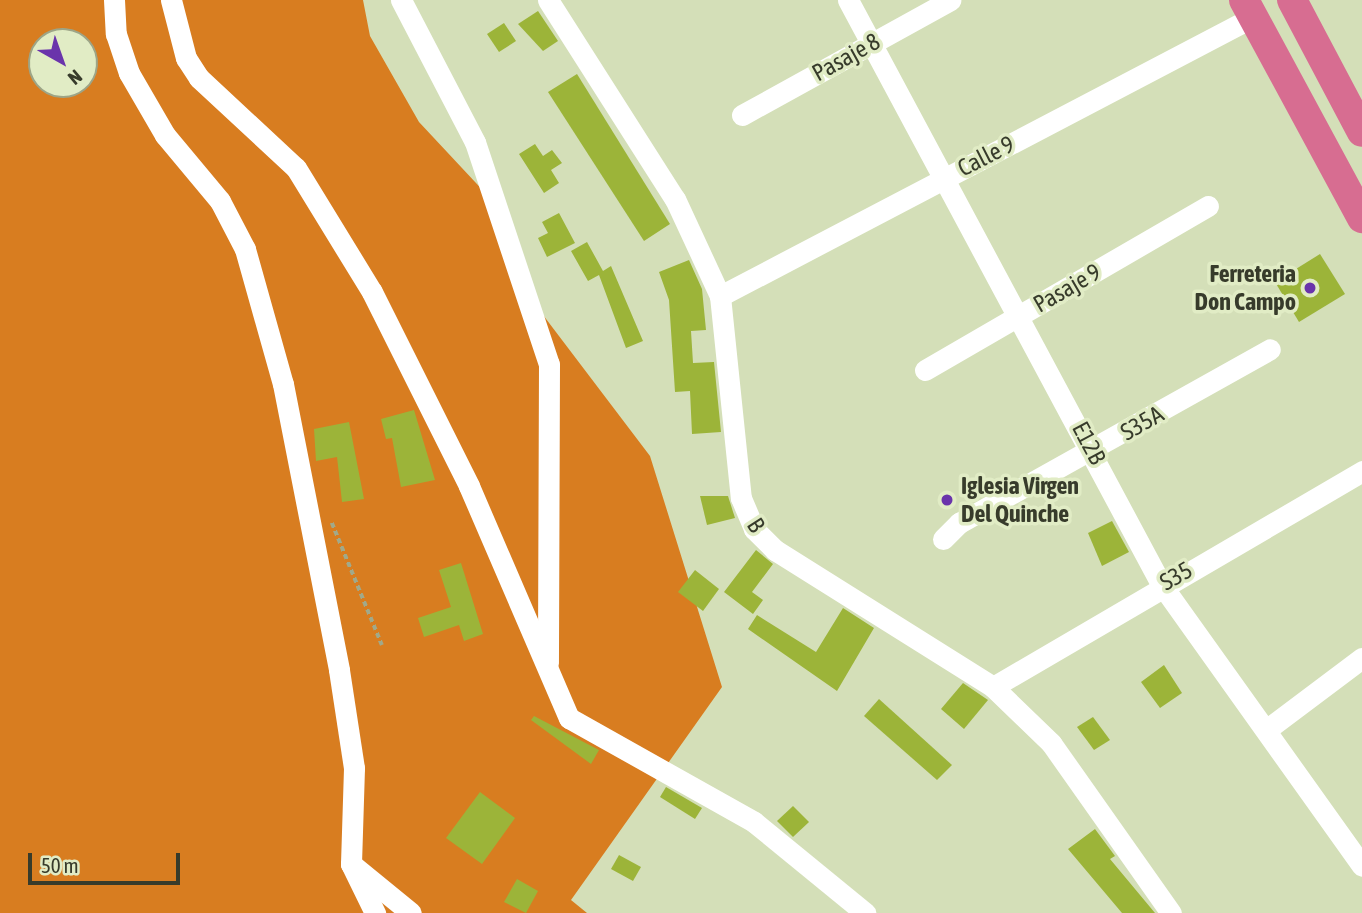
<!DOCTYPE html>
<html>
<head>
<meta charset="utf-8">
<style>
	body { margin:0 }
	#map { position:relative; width:1362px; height:913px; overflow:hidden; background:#d4dfb8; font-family:"Asap Condensed",sans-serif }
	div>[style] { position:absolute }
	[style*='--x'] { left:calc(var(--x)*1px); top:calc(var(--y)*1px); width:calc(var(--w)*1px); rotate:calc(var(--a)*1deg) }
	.forest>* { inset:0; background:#d87d20 }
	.building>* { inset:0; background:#9cb439 }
	.path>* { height:3.5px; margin-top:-1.75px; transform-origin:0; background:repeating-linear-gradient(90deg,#a1a98a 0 5px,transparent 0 8.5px) }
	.minor>* { height:21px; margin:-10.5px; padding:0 10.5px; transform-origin:10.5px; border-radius:10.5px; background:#fff }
	.highway>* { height:30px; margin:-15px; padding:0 15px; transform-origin:15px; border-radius:15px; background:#d76d91 }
	.dots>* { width:19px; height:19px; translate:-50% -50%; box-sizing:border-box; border:4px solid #e1ecc5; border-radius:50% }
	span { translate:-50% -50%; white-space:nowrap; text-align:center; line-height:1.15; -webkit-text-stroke:7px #e1ecc5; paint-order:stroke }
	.street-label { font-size:24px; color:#373b2b }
	.poi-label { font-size:24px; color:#373b2b; font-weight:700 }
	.right { translate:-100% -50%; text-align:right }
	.left { translate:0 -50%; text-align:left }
	.north { position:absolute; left:28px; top:28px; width:70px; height:70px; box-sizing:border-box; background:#e1ecc5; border:2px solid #9da587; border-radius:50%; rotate:140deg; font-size:19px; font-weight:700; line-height:28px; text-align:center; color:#373b2b }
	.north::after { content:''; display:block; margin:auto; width:24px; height:32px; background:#6a34ab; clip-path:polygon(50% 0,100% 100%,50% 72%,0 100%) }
	.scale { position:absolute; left:28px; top:853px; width:152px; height:32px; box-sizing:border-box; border:4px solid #373b2b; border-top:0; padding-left:9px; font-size:21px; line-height:24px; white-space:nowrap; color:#373b2b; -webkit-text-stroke:5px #e1ecc5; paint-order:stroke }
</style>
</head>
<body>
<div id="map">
	<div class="forest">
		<div style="clip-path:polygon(evenodd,0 0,363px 0,370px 36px,419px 122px,490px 198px,540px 311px,650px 456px,722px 687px,571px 900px,587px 913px,0 913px,0 0,42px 42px,84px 42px,84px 84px,42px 84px,42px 42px)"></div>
	</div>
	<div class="building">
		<div style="clip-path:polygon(538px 11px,558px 41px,543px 51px,518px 24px)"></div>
		<div style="clip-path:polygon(504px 23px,516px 41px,499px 52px,487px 34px)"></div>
		<div style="clip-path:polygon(577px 74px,670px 224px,644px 241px,548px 92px)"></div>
		<div style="clip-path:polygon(535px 144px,543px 156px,552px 150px,562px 163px,551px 170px,559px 183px,544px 193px,519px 154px)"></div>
		<div style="clip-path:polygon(559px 213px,575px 243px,547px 257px,538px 238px,548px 233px,542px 222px)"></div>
		<div style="clip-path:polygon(587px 242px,603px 271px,611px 266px,643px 341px,626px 348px,599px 275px,588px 281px,571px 251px)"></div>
		<div style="clip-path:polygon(1320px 254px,1345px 294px,1299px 322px,1275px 282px)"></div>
		<div style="clip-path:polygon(689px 260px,702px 289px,706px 330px,691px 331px,693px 363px,714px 362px,721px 432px,692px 434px,690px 391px,675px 392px,669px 300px,659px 272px)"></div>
		<div style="clip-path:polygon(414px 410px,435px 480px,401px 487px,392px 438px,386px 439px,381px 419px)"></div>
		<div style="clip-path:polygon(349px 422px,364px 499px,342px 502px,337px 457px,316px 461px,314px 429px)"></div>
		<div style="clip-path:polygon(700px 496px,728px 496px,735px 518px,707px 525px)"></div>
		<div style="clip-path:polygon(1112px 521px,1129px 552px,1102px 566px,1088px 533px)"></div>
		<div style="clip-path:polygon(756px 550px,773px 564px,752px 592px,763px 600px,753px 614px,724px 592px)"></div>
		<div style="clip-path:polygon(461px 563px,483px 634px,464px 641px,459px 625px,424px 637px,418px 618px,451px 607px,439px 570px)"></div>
		<div style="clip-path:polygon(695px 570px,719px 589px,703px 611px,678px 592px)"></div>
		<div style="clip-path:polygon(843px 608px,874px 628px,837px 691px,748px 629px,757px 615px,816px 652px)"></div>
		<div style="clip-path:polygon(1164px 665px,1182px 693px,1160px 708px,1141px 682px)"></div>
		<div style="clip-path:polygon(963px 683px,988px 700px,964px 729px,941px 709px)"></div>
		<div style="clip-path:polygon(879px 699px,952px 765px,937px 780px,864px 716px)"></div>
		<div style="clip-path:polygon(534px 716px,599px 750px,591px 764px,531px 720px)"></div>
		<div style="clip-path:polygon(1093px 717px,1110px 740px,1094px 750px,1077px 727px)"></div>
		<div style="clip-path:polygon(666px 787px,702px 808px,695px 819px,660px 797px)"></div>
		<div style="clip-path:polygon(480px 792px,515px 818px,482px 864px,446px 838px)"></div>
		<div style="clip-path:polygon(793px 806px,809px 822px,793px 837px,777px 821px)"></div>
		<div style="clip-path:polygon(1095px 829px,1115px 856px,1110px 859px,1155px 913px,1122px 913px,1068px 849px)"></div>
		<div style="clip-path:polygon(619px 855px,641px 867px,633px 881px,611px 869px)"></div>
		<div style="clip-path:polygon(517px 879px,538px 891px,526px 913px,504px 902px)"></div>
	</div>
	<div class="path">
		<div style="--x:332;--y:523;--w:132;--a:67.7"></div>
	</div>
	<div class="minor">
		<div style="--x:114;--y:0;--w:34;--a:87"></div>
		<div style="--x:116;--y:34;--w:41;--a:71.6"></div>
		<div style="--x:129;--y:73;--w:72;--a:59.9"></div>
		<div style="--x:165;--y:135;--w:86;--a:50.2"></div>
		<div style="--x:220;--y:201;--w:54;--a:62.5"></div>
		<div style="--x:245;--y:249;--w:140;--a:74.3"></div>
		<div style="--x:283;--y:384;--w:291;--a:78.9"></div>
		<div style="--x:339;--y:670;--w:99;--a:81.3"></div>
		<div style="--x:354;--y:768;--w:96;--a:91.8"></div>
		<div style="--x:351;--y:864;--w:55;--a:63.9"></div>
		<div style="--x:171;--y:0;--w:60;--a:75.5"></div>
		<div style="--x:186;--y:58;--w:24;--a:57"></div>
		<div style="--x:199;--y:78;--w:132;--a:42.9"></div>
		<div style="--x:296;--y:168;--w:145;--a:58.5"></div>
		<div style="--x:372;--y:292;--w:217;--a:63.4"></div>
		<div style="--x:469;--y:486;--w:253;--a:66.7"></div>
		<div style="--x:569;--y:718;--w:212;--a:29.3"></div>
		<div style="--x:754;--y:822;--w:144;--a:39.3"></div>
		<div style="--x:401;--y:0;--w:160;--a:62.5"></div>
		<div style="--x:475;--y:142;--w:234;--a:71.6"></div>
		<div style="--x:549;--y:364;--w:299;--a:90.2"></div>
		<div style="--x:548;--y:0;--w:236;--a:57.5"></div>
		<div style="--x:675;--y:199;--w:107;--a:65.1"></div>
		<div style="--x:720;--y:296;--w:203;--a:84.1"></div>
		<div style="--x:741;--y:498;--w:34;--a:67"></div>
		<div style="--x:754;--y:529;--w:30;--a:45"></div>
		<div style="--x:775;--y:550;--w:257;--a:32.1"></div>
		<div style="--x:993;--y:687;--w:81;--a:44"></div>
		<div style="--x:1051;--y:743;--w:208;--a:54.8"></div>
		<div style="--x:848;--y:0;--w:663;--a:61.81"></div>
		<div style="--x:1161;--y:584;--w:346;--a:54.5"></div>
		<div style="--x:742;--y:115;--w:238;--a:-28.9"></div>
		<div style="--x:720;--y:296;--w:602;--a:-27.63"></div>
		<div style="--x:925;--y:370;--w:327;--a:-30.1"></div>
		<div style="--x:943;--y:539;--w:23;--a:-45"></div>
		<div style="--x:959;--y:523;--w:356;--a:-29.2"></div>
		<div style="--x:993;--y:687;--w:428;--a:-30.3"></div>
		<div style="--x:1266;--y:730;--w:120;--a:-36.9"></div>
		<div style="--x:351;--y:864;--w:77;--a:39.2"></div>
	</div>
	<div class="highway">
		<div style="--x:1244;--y:0;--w:248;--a:61.6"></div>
		<div style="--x:1292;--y:0;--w:149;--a:62.1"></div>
	</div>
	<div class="dots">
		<div style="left:1310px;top:288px;background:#6a34ab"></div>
		<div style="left:947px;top:500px;background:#6a34ab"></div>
	</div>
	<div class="street-label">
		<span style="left:846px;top:57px;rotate:-29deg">Pasaje 8</span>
		<span style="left:986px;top:156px;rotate:-27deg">Calle 9</span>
		<span style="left:1067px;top:288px;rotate:-30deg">Pasaje 9</span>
		<span style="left:1142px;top:423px;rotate:-30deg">S35A</span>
		<span style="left:1089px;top:443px;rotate:62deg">E12B</span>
		<span style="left:756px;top:525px;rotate:57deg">B</span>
		<span style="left:1176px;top:576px;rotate:-30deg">S35</span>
	</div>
	<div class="poi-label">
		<span class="right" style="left:1296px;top:288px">Ferreteria<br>Don Campo</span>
		<span class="left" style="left:961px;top:500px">Iglesia Virgen<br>Del Quinche</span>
	</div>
	<div class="north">N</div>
	<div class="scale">50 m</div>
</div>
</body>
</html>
